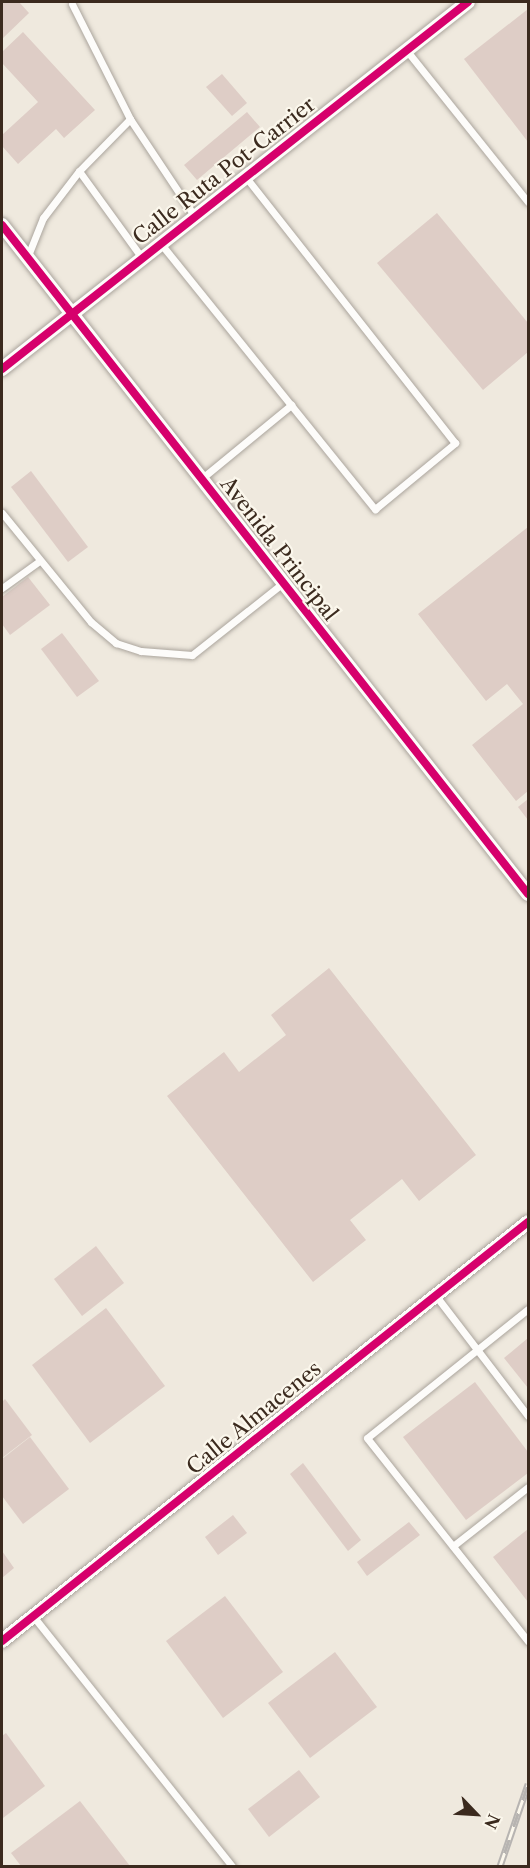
<!DOCTYPE html>
<html>
<head>
<meta charset="utf-8">
<style>
	body { margin:0 }
	#map { position:relative; width:530px; height:1868px; overflow:hidden; background:#efe9de; font-family:"Libre Caslon Text",serif }
	div>[style] { position:absolute }
	[style*='--x'] { left:calc(var(--x)*1px); top:calc(var(--y)*1px); width:calc(var(--w)*1px); rotate:calc(var(--a)*1deg) }
	.building>* { inset:0; background:#decdc6 }
	.roads { filter:drop-shadow(0 0 2px #aba59d) drop-shadow(0 0 2px #aba59d) }
	.lane>* { height:7px; margin:-3.5px; padding:0 3.5px; transform-origin:3.5px; border-radius:3.5px; background:#fdfcfa }
	.street>* { height:14px; margin:-7px; padding:0 7px; transform-origin:7px; border-radius:7px; background:#fdfcfa }
	.rail>* { height:7px; margin-top:-3.5px; transform-origin:0; background:repeating-linear-gradient(90deg,#fbf7ec 0 14px,#b7b4b1 0 28px); box-sizing:border-box; border-block:2px solid #b7b4b1 }
	.cycleway>* { height:8px; margin:-4px; padding:0 4px; transform-origin:4px; border-radius:4px; background:#d6006c }
	span { translate:-50% -50%; white-space:nowrap; text-align:center; line-height:1.15; -webkit-text-stroke:4.5px #fbf7ec; paint-order:stroke }
	.street-label { font-size:21px; color:#3b2a1e }
	.frame { position:absolute; inset:0; border:3px solid #3b2a1e; pointer-events:none }
	.north { position:absolute; left:446px; top:1784px; width:60px; height:60px; -webkit-text-stroke:4px #fbf7ec; paint-order:stroke; rotate:115deg; font-size:16px; font-weight:700; line-height:24px; text-align:center; color:#3b2a1e }
	.north::after { content:''; display:block; margin:auto; width:21px; height:27px; background:#3b2a1e; clip-path:polygon(50% 0,100% 100%,50% 72%,0 100%) }
</style>
</head>
<body>
<div id="map">
	<div class="building">
		<div style="clip-path:polygon(2px 2px,19px 2px,29px 13px,2px 39px)"></div>
		<div style="clip-path:polygon(528px 9px,528px 142px,464px 59px)"></div>
		<div style="clip-path:polygon(23px 32px,95px 110px,64px 138px,56px 129px,18px 164px,2px 146px,2px 135px,38px 102px,2px 63px,2px 52px)"></div>
		<div style="clip-path:polygon(222px 74px,247px 103px,232px 116px,206px 87px)"></div>
		<div style="clip-path:polygon(247px 112px,260px 127px,197px 180px,184px 165px)"></div>
		<div style="clip-path:polygon(437px 213px,528px 323px,528px 352px,483px 390px,377px 263px)"></div>
		<div style="clip-path:polygon(31px 471px,88px 547px,68px 562px,11px 487px)"></div>
		<div style="clip-path:polygon(528px 527px,528px 791px,516px 801px,472px 745px,523px 704px,507px 684px,486px 701px,418px 614px)"></div>
		<div style="clip-path:polygon(28px 577px,50px 605px,10px 635px,2px 624px,2px 597px)"></div>
		<div style="clip-path:polygon(62px 633px,99px 681px,77px 697px,41px 649px)"></div>
		<div style="clip-path:polygon(528px 799px,528px 820px,518px 807px)"></div>
		<div style="clip-path:polygon(329px 968px,476px 1155px,419px 1201px,402px 1179px,350px 1220px,366px 1240px,313px 1282px,167px 1096px,224px 1052px,239px 1072px,286px 1035px,271px 1015px)"></div>
		<div style="clip-path:polygon(96px 1246px,124px 1283px,82px 1316px,54px 1279px)"></div>
		<div style="clip-path:polygon(106px 1308px,165px 1386px,90px 1443px,32px 1365px)"></div>
		<div style="clip-path:polygon(528px 1338px,528px 1388px,504px 1358px)"></div>
		<div style="clip-path:polygon(475px 1382px,528px 1452px,528px 1473px,466px 1520px,403px 1437px)"></div>
		<div style="clip-path:polygon(5px 1399px,32px 1435px,2px 1458px,2px 1402px)"></div>
		<div style="clip-path:polygon(30px 1437px,69px 1489px,23px 1524px,2px 1496px,2px 1459px)"></div>
		<div style="clip-path:polygon(303px 1463px,361px 1540px,348px 1551px,290px 1474px)"></div>
		<div style="clip-path:polygon(233px 1515px,247px 1533px,218px 1555px,205px 1537px)"></div>
		<div style="clip-path:polygon(409px 1522px,420px 1535px,367px 1576px,357px 1562px)"></div>
		<div style="clip-path:polygon(528px 1529px,528px 1602px,493px 1557px)"></div>
		<div style="clip-path:polygon(2px 1551px,14px 1568px,2px 1578px)"></div>
		<div style="clip-path:polygon(225px 1596px,283px 1672px,223px 1718px,166px 1641px)"></div>
		<div style="clip-path:polygon(335px 1652px,377px 1707px,310px 1758px,268px 1703px)"></div>
		<div style="clip-path:polygon(6px 1733px,45px 1786px,3px 1818px,2px 1736px)"></div>
		<div style="clip-path:polygon(299px 1770px,320px 1797px,269px 1837px,248px 1809px)"></div>
		<div style="clip-path:polygon(80px 1801px,130px 1866px,21px 1866px,11px 1853px)"></div>
	</div>
	<div class="roads">
		<div class="lane">
			<div style="--x:72;--y:4;--w:129;--a:63.2"></div>
			<div style="--x:130;--y:119;--w:73;--a:134.4"></div>
			<div style="--x:79;--y:171;--w:107;--a:54.1"></div>
			<div style="--x:407;--y:51;--w:193;--a:51.3"></div>
			<div style="--x:130;--y:119;--w:118;--a:56.4"></div>
			<div style="--x:161;--y:244;--w:341;--a:51.1"></div>
			<div style="--x:375;--y:509;--w:104;--a:-39.5"></div>
			<div style="--x:455;--y:443;--w:338;--a:-128.2"></div>
			<div style="--x:27;--y:258;--w:43;--a:-68.2"></div>
			<div style="--x:43;--y:218;--w:59;--a:-52.5"></div>
			<div style="--x:201;--y:479;--w:117;--a:-39.4"></div>
			<div style="--x:2;--y:513;--w:141;--a:50.8"></div>
			<div style="--x:91;--y:622;--w:33;--a:40"></div>
			<div style="--x:116;--y:643;--w:26;--a:18"></div>
			<div style="--x:141;--y:651;--w:51;--a:4.5"></div>
			<div style="--x:192;--y:655;--w:116;--a:-38.4"></div>
			<div style="--x:2;--y:588;--w:44;--a:-35.8"></div>
			<div style="--x:436;--y:1296;--w:151;--a:52.5"></div>
			<div style="--x:528;--y:1309;--w:206;--a:141.3"></div>
			<div style="--x:367;--y:1438;--w:259;--a:51.6"></div>
			<div style="--x:453;--y:1546;--w:95;--a:-38.2"></div>
			<div style="--x:33;--y:1616;--w:320;--a:51.5"></div>
		</div>
		<div class="street">
			<div style="--x:2;--y:225;--w:851;--a:51.82"></div>
			<div style="--x:2;--y:369;--w:593;--a:-38.22"></div>
			<div style="--x:2;--y:1641;--w:672;--a:-38.54"></div>
		</div>
	</div>
	<div class="rail">
		<div style="--x:500;--y:1866;--w:87;--a:-71.1"></div>
	</div>
	<div class="cycleway">
		<div style="--x:2;--y:225;--w:851;--a:51.82"></div>
		<div style="--x:2;--y:369;--w:593;--a:-38.22"></div>
		<div style="--x:2;--y:1641;--w:672;--a:-38.54"></div>
	</div>
	<div class="street-label">
		<span style="left:224px;top:171px;rotate:-38deg">Calle Ruta Pot-Carrier</span>
		<span style="left:279px;top:549px;rotate:52deg">Avenida Principal</span>
		<span style="left:254px;top:1418px;rotate:-39deg">Calle Almacenes</span>
	</div>
	<div class="frame"></div>
	<div class="north">N</div>
</div>
</body>
</html>
